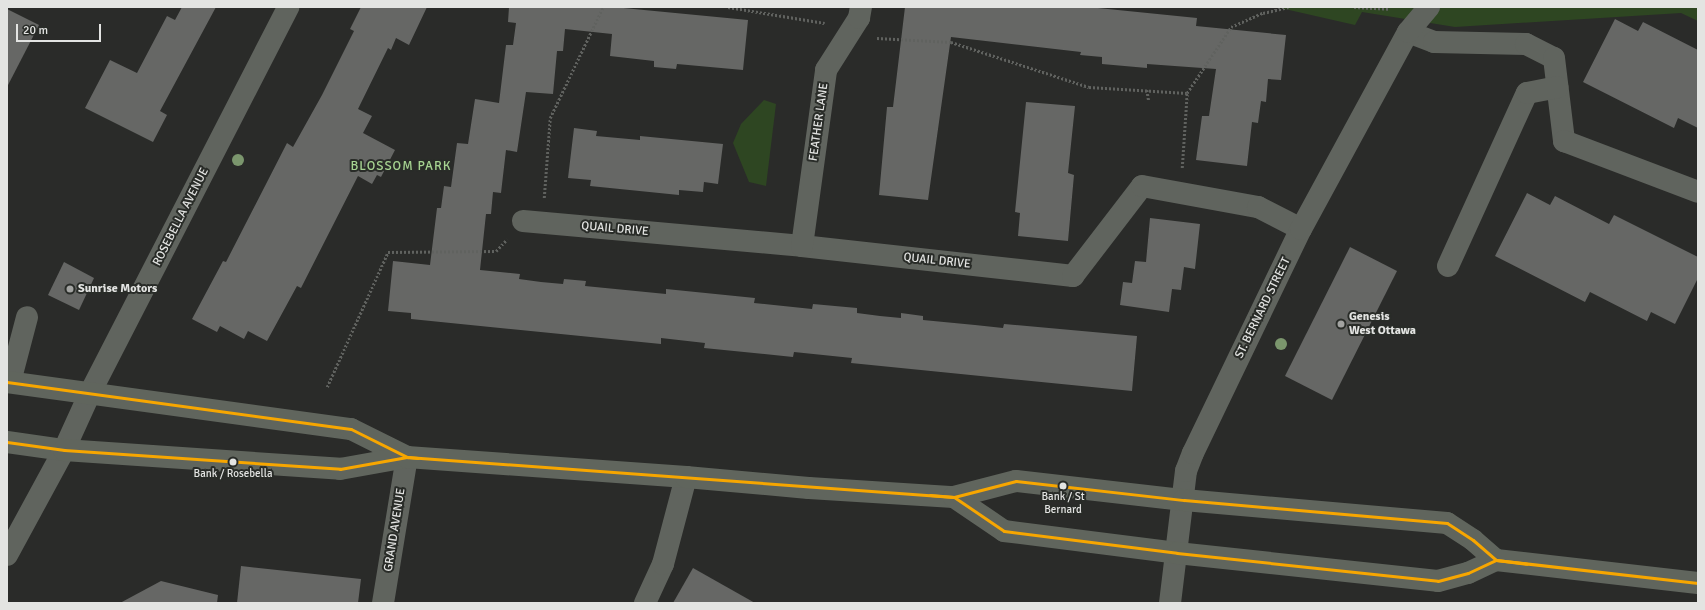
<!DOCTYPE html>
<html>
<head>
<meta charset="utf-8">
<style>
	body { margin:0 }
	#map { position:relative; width:1705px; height:610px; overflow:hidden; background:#2a2b29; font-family:Signika,sans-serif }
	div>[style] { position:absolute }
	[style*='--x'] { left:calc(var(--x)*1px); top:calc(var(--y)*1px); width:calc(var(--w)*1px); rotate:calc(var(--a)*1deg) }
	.green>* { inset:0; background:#2e4622 }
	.building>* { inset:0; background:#666765 }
	.path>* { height:2.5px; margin-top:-1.25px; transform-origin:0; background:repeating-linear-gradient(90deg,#60625f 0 2px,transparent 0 4px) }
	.minor>* { height:22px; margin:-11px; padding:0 11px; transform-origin:11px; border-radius:11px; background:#60645e }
	.major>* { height:22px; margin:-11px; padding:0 11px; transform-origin:11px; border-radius:11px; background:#60655d }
	.bus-1>* { height:3px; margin:-1.5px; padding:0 1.5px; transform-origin:1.5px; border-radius:1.5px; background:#f7a600 }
	.trees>* { width:12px; height:12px; margin:-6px; border-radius:50%; background:#7b966d }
	.dots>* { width:11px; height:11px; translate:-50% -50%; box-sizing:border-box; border:2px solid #292c28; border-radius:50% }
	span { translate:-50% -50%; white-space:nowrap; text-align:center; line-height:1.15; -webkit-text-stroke:4px #292c28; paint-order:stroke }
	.bus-label { font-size:11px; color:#e3e4e2 }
	.street-label { font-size:12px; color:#e3e4e2 }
	.poi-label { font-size:12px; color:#e3e4e2; font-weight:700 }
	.left { translate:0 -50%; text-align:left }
	.neighbourhood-label { font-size:13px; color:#a6d391; letter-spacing:1px }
	.frame { position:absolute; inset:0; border:8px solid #e3e4e2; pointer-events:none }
	.scale { position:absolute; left:16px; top:24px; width:85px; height:18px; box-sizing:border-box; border:2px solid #e3e4e2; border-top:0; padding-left:5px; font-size:12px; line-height:14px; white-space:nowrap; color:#e3e4e2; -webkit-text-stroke:3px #292c28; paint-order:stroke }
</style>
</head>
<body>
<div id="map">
	<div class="green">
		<div style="clip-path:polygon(1276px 7px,1698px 7px,1698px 21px,1681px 13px,1455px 27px,1362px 12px,1355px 25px)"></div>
		<div style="clip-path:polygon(764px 100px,776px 104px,766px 186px,749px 182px,733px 143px,741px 124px)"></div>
	</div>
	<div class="building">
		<div style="clip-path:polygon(182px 7px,216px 7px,160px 111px,167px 115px,153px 142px,85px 108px,110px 60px,137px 73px,167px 16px,175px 20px)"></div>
		<div style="clip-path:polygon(361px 7px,427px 7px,409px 45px,396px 38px,391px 50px,388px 48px,358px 109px,372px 116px,363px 133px,395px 150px,381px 177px,377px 175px,372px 184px,358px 176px,301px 288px,297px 286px,267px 341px,248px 331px,244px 339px,220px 326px,217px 332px,192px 319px,223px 261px,226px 262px,287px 143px,293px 147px,322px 95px,354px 31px,350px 29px)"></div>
		<div style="clip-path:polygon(509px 7px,613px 7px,748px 20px,743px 70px,677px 64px,676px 69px,654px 67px,654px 61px,610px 56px,612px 34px,565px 29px,563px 51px,557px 51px,553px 94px,526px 92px,517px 152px,506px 150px,501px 193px,493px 192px,491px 214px,486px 214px,480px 270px,520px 274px,519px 279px,541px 282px,563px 284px,564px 279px,586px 281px,585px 286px,666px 294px,666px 289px,755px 298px,754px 303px,812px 309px,813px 304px,857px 308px,857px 313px,880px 316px,901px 318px,901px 313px,923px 316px,923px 320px,975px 325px,1003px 328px,1004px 324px,1137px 336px,1132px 391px,851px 363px,852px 358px,794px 352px,793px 357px,704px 348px,705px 343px,661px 338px,661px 344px,411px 319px,411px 313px,388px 311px,393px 261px,430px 265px,437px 208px,441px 208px,444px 186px,451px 187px,457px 143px,468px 144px,475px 99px,499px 103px,506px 45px,513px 45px,516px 23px,508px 22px)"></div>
		<div style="clip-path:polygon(905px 7px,1088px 7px,1197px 18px,1196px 26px,1286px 35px,1281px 80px,1268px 79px,1266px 102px,1261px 101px,1258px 123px,1252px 122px,1247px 166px,1196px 160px,1202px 116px,1209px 116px,1216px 69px,1147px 64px,1147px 68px,1102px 64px,1102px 57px,1080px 55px,1081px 52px,951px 37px,928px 200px,879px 195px,887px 107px,893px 107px)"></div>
		<div style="clip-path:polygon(7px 9px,39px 25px,7px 87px)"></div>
		<div style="clip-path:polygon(1615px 19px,1638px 31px,1643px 22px,1698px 50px,1698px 128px,1678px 118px,1674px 128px,1583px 82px)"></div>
		<div style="clip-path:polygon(1026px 102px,1075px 106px,1068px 173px,1074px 175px,1068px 241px,1018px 236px,1020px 213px,1015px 212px)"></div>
		<div style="clip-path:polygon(574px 128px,597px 131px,596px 136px,640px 140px,640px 136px,723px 144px,718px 184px,704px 182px,703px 192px,679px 190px,679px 195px,590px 186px,591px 180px,568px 178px)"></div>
		<div style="clip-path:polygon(1527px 193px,1550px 205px,1555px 196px,1609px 224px,1614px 215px,1698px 257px,1698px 278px,1675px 324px,1651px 312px,1647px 321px,1590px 292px,1585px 302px,1495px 256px)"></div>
		<div style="clip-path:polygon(1150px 218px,1200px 224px,1195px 269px,1184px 267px,1181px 290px,1172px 289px,1169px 312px,1120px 305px,1123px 282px,1132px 283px,1135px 261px,1146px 262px)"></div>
		<div style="clip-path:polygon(1350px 247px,1397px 271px,1332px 400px,1285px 376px)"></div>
		<div style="clip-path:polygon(64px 262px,94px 278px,79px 310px,48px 295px)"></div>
		<div style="clip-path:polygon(241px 566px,361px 579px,358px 603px,237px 603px)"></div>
		<div style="clip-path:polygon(693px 568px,755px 603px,673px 603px)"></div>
		<div style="clip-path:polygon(161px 581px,218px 595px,217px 603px,120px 603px)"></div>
	</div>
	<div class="path">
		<div style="--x:728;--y:7;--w:98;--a:9.4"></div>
		<div style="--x:1354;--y:7;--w:35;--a:3"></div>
		<div style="--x:877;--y:38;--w:74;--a:3.1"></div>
		<div style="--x:951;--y:42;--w:145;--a:18.1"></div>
		<div style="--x:1089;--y:87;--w:98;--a:3.5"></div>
		<div style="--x:1187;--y:93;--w:79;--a:-56.3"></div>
		<div style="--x:1231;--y:27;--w:35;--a:-24"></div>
		<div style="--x:1263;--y:13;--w:26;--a:-13"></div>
		<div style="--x:1147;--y:90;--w:11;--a:80"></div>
		<div style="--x:1182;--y:168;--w:75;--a:-86.2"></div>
		<div style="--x:544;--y:198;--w:80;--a:-85.7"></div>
		<div style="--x:550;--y:118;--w:123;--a:-64.5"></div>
		<div style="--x:327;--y:387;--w:148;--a:-65.7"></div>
		<div style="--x:388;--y:252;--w:108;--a:-0.5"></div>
		<div style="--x:496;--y:251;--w:16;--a:-47"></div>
	</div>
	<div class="minor">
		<div style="--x:1408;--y:32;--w:28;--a:21"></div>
		<div style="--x:1434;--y:42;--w:92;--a:1.2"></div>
		<div style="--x:1526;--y:44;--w:31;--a:27"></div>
		<div style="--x:1554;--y:58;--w:84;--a:83.1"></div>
		<div style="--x:1564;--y:141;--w:143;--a:20.8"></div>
		<div style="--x:523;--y:221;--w:280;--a:5.1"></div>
		<div style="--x:802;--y:246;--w:273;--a:6.3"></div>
		<div style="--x:1073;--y:276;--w:113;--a:-52.5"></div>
		<div style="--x:1142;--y:186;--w:118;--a:10.3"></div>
		<div style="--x:1258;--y:207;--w:48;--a:27.1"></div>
		<div style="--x:802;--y:246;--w:178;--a:-82.2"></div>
		<div style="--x:826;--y:70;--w:62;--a:-57.6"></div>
		<div style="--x:859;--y:18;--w:11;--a:-80"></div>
		<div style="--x:1448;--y:266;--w:190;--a:-65.5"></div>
		<div style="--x:1527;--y:93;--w:31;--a:-11"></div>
		<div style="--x:10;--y:382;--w:67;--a:-75.3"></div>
		<div style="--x:7;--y:555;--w:119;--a:-61.5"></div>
		<div style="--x:64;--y:450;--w:63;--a:-65.5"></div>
		<div style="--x:90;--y:393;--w:434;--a:-62.8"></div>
		<div style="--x:383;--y:603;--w:148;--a:-80.7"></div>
		<div style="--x:645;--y:603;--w:43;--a:-65.2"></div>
		<div style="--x:663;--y:564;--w:90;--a:-75.2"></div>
		<div style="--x:1170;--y:603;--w:133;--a:-83.1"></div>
		<div style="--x:1186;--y:471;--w:19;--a:-69"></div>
		<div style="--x:1193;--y:453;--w:249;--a:-64.3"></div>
		<div style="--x:1301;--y:229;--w:224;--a:-61.5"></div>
		<div style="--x:1408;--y:32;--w:33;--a:-50"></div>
	</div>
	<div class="major">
		<div style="--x:7;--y:382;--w:347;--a:7.8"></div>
		<div style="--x:351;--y:429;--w:63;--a:26.6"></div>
		<div style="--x:7;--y:442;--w:58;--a:8"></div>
		<div style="--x:64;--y:450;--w:277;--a:3.9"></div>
		<div style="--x:340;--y:469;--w:68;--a:-10.2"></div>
		<div style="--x:407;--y:457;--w:280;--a:4.1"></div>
		<div style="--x:686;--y:477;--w:123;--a:5.1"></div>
		<div style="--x:809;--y:488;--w:145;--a:3.6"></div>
		<div style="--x:954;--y:497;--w:64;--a:-14.5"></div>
		<div style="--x:1016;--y:481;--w:169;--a:6.5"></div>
		<div style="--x:1184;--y:500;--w:264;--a:5"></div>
		<div style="--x:1447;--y:523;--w:31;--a:33"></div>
		<div style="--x:1473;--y:540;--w:30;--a:41"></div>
		<div style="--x:954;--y:497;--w:60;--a:34.2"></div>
		<div style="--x:1004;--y:531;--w:174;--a:7.2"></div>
		<div style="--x:1177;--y:553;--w:262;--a:6.1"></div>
		<div style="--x:1438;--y:581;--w:31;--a:-15"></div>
		<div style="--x:1468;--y:573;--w:31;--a:-25"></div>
		<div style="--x:1496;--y:560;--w:203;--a:6.5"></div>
	</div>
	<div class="bus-1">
		<div style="--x:7;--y:382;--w:347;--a:7.8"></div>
		<div style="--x:351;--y:429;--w:63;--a:26.6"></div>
		<div style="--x:407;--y:457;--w:548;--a:4.18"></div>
		<div style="--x:954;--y:497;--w:60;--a:34.2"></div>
		<div style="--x:1004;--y:531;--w:174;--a:7.2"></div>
		<div style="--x:1177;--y:553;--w:262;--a:6.1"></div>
		<div style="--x:1438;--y:581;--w:31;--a:-15"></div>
		<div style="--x:1468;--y:573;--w:31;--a:-25"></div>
		<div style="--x:1496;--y:560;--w:203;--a:6.5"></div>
		<div style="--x:7;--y:442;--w:58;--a:8"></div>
		<div style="--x:64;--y:450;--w:277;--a:3.9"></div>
		<div style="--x:340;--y:469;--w:68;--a:-10.2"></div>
		<div style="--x:407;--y:457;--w:11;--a:5"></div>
		<div style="--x:930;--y:495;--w:24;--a:5"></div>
		<div style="--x:954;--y:497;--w:64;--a:-14.5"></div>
		<div style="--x:1016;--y:481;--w:169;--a:6.5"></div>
		<div style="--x:1184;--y:500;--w:264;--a:5"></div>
		<div style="--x:1447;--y:523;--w:31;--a:33"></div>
		<div style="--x:1473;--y:540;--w:30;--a:41"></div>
		<div style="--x:1496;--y:560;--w:31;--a:7"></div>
	</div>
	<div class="trees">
		<div style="left:238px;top:160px"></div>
		<div style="left:1281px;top:344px"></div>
	</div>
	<div class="dots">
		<div style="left:70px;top:289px;background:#a2a3a1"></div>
		<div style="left:1341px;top:324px;background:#a2a3a1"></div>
		<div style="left:233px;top:462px;background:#e3e4e2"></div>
		<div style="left:1063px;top:486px;background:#e3e4e2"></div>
	</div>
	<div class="bus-label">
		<span style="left:233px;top:474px">Bank / Rosebella</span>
		<span style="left:1063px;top:504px">Bank / St<br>Bernard</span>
	</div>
	<div class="street-label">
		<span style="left:819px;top:122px;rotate:-82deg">FEATHER LANE</span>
		<span style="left:181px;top:217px;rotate:-63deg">ROSEBELLA AVENUE</span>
		<span style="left:615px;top:229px;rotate:5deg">QUAIL DRIVE</span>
		<span style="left:937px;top:261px;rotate:6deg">QUAIL DRIVE</span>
		<span style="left:1263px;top:308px;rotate:-64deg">ST. BERNARD STREET</span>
		<span style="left:395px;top:530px;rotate:-81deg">GRAND AVENUE</span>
	</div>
	<div class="poi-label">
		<span class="left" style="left:78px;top:289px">Sunrise Motors</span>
		<span class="left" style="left:1349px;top:324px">Genesis<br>West Ottawa</span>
	</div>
	<div class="neighbourhood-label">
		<span style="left:401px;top:166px">BLOSSOM PARK</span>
	</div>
	<div class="frame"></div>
	<div class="scale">20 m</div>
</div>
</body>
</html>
